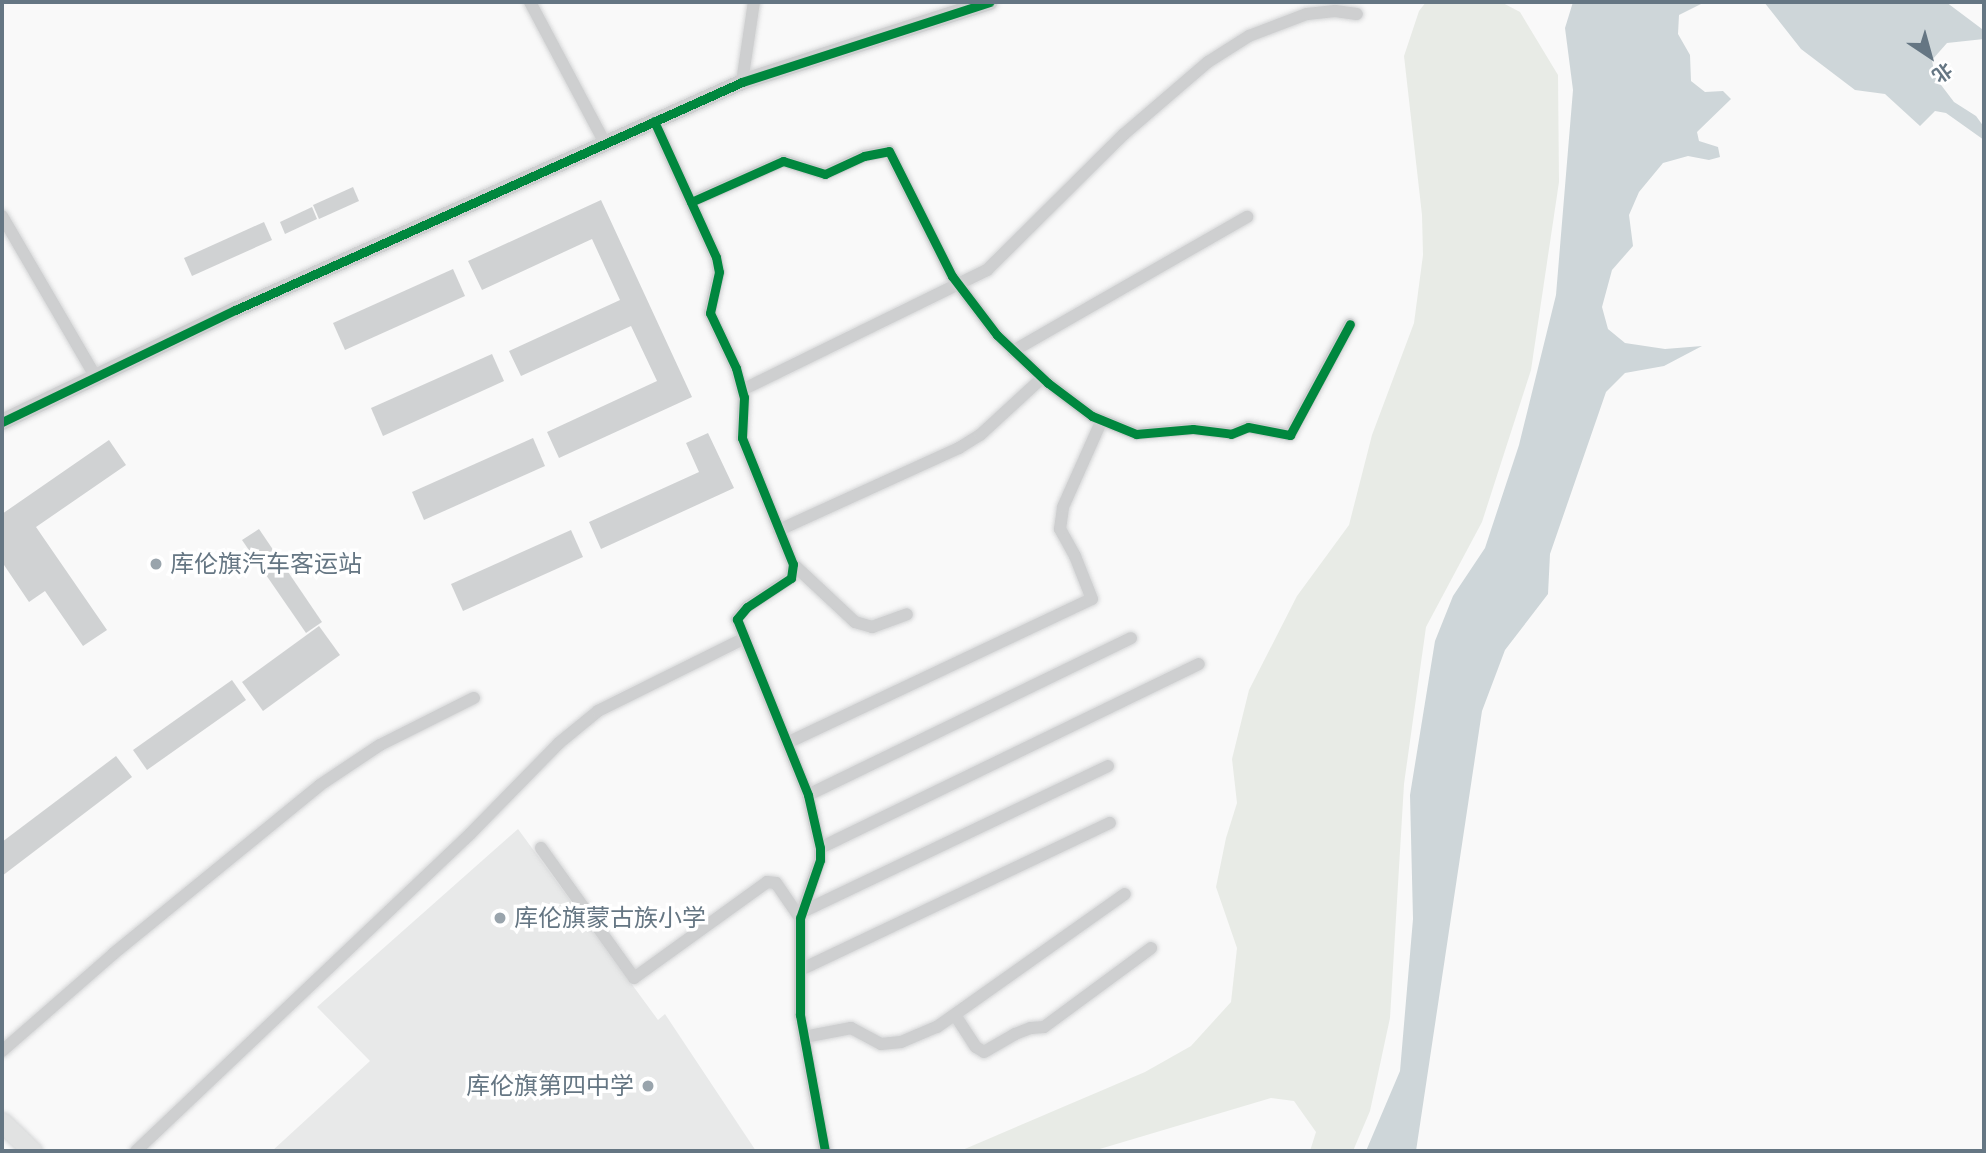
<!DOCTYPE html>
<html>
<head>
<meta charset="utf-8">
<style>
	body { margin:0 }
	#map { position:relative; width:1986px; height:1153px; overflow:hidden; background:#f9f9f9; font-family:"Archivo Narrow","Noto Sans SC",sans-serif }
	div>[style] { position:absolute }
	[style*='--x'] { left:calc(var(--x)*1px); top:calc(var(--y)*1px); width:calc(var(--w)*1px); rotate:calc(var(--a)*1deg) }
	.built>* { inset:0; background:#e8e9e9 }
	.green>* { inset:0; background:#e8ebe6 }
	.water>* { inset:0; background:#ced6d9 }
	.building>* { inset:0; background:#d0d2d3 }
	.roads { filter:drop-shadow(0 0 2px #d5d6d7) drop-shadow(0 0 2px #d5d6d7) }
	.minor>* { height:12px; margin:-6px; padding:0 6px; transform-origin:6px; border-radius:6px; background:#cecfd0 }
	.tertiary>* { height:16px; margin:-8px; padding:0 8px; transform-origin:8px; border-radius:8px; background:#cecfd0 }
	.secondary>* { height:19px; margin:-9.5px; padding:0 9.5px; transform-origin:9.5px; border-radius:9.5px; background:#e1e2e2 }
	.cycleway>* { height:9px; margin:-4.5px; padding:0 4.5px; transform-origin:4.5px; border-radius:4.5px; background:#00873e }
	.dots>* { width:19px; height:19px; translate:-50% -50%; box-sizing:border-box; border:4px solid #fff; border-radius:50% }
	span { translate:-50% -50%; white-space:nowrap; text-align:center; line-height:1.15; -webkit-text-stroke:7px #fff; paint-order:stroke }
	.poi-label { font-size:24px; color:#657683 }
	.left { translate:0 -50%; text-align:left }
	.right { translate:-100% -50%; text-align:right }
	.frame { position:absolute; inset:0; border:4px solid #657683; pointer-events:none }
	.north { position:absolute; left:1895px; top:21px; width:70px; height:70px; -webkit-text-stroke:5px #fff; paint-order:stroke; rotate:144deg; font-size:19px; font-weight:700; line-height:28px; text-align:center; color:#657683 }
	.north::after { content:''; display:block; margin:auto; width:24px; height:32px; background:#657683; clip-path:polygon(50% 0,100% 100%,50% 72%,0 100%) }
</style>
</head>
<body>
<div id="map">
	<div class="built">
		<div style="clip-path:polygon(518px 829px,658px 1020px,665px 1014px,756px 1151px,272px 1151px,370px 1061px,317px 1007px)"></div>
	</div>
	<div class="green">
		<div style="clip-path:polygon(1426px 2px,1501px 2px,1520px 12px,1558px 75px,1559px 182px,1531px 370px,1482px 522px,1426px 627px,1404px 784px,1390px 1018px,1370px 1111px,1353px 1151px,1310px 1151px,1316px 1132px,1294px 1101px,1271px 1098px,1093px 1151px,960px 1151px,1145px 1072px,1191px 1046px,1231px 1002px,1237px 948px,1216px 887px,1226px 838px,1237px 803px,1232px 759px,1249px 690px,1297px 596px,1349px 525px,1372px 435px,1414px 323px,1423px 255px,1422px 215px,1404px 56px,1419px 11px)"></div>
	</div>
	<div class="water">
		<div style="clip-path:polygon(1573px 2px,1705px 2px,1679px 15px,1678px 34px,1690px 55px,1691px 81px,1705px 92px,1723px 91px,1731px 99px,1697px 132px,1699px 141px,1718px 147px,1720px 157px,1709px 160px,1688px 156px,1663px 163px,1639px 192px,1629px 215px,1633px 246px,1612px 270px,1602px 307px,1608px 329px,1625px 343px,1665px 349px,1702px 346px,1664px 366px,1625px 373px,1606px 392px,1550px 554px,1548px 594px,1505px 650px,1482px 711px,1416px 1151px,1366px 1151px,1400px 1071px,1413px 919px,1410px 795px,1435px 641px,1453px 596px,1485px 548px,1519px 445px,1556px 295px,1573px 90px,1565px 28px)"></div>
		<div style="clip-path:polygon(1764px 2px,1946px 2px,1982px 29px,1984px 39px,1947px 43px,1932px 60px,1935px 77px,1954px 102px,1976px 116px,1984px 127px,1984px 140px,1946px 113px,1935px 111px,1920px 126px,1885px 94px,1855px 90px,1801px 49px)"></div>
	</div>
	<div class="building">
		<div style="clip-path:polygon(353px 187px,359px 201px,319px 219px,313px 205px)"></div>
		<div style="clip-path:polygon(601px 200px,692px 397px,559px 458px,547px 432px,657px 381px,631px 326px,521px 376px,509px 351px,620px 300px,592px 239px,482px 290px,468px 261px)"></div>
		<div style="clip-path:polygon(312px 207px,317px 219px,285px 234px,280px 222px)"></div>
		<div style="clip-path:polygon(264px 222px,272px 240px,192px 276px,184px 258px)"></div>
		<div style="clip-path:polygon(453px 269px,465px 296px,345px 350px,333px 323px)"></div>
		<div style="clip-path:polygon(492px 354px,504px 381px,383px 436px,371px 408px)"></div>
		<div style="clip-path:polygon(708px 433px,734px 488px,601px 549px,589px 522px,699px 472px,686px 443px)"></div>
		<div style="clip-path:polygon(533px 438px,545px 466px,424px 520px,412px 492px)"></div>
		<div style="clip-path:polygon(109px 440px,126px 465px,36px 527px,107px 630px,83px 646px,45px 591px,29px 602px,2px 562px,2px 514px)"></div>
		<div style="clip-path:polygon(259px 529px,322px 622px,306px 633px,242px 540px)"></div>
		<div style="clip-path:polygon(571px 530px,583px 557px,463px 611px,451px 584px)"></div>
		<div style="clip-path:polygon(319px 626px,340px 655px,263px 711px,242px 682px)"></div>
		<div style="clip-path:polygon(232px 680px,246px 700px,147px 770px,133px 750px)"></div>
		<div style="clip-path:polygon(116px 756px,132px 777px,2px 876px,2px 842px)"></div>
	</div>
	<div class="roads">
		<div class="minor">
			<div style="--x:530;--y:2;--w:160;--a:62"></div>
			<div style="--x:742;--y:82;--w:81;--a:-81.5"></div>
			<div style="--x:654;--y:121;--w:149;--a:65.5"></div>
			<div style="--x:716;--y:257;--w:15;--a:79"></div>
			<div style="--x:719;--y:272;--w:42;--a:102.4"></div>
			<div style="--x:710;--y:313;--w:61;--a:64.7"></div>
			<div style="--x:736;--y:368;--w:30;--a:75"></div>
			<div style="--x:744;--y:397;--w:41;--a:92.8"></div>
			<div style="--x:742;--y:438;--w:136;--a:68"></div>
			<div style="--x:793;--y:564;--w:14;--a:98"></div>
			<div style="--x:791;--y:578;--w:53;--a:146.6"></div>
			<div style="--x:747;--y:607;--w:16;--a:130"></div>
			<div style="--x:737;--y:619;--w:190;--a:68"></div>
			<div style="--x:808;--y:795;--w:54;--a:77.2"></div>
			<div style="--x:820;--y:848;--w:12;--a:90"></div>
			<div style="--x:820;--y:860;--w:61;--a:109"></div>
			<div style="--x:800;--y:918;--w:97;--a:90"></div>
			<div style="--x:800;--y:1015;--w:138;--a:79.6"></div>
			<div style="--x:691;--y:202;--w:101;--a:-24"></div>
			<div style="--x:783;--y:161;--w:44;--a:17.2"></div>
			<div style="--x:825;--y:174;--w:43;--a:-24.8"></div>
			<div style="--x:864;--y:156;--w:25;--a:-11"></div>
			<div style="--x:889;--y:151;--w:140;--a:63.3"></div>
			<div style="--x:952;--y:276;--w:74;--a:52.7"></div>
			<div style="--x:997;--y:335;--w:70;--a:43.3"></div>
			<div style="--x:1048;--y:383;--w:55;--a:36.9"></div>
			<div style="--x:1092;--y:416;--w:48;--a:22.2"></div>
			<div style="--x:1136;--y:434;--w:57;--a:-5"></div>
			<div style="--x:1193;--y:429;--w:38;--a:7"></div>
			<div style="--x:1231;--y:434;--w:18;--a:-22"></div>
			<div style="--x:1248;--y:427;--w:43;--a:10.8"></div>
			<div style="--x:1290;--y:435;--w:126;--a:-61.6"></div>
			<div style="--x:2;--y:216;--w:185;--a:59.8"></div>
			<div style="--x:1013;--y:351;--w:270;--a:-29.8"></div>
			<div style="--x:742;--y:390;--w:273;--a:-26.1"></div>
			<div style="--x:987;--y:270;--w:192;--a:-44.8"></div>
			<div style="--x:1123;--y:135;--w:112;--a:-40.7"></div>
			<div style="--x:1208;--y:62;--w:49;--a:-32.4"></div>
			<div style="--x:1249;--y:36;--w:62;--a:-20.8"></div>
			<div style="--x:1307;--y:14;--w:28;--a:-6"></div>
			<div style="--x:1335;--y:11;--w:22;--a:8"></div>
			<div style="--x:779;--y:530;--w:198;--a:-24.5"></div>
			<div style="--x:959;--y:448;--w:25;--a:-32"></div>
			<div style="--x:980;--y:435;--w:84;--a:-42.6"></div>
			<div style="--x:793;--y:564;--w:85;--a:43.1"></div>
			<div style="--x:855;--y:622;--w:18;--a:16"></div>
			<div style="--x:872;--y:627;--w:37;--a:-20"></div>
			<div style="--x:787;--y:743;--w:337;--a:-25.3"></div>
			<div style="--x:1092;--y:599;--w:46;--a:-111.6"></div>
			<div style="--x:1075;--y:556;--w:31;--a:-119"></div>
			<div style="--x:1060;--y:529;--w:22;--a:-82"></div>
			<div style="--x:1063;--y:507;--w:95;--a:-65.9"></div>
			<div style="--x:808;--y:795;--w:359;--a:-25.9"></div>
			<div style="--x:541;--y:848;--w:160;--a:54.4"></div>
			<div style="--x:634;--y:978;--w:164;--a:-35.8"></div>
			<div style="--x:767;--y:882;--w:9;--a:6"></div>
			<div style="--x:776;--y:883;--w:42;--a:55.6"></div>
			<div style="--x:820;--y:848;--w:421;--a:-25.9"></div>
			<div style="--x:802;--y:912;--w:339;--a:-25.5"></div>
			<div style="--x:800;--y:970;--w:343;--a:-25.4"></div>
			<div style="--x:955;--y:1015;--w:38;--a:57"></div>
			<div style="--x:976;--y:1047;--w:9;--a:32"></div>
			<div style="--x:984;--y:1052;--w:36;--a:-30"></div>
			<div style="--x:1015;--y:1034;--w:17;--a:-21"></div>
			<div style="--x:1031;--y:1028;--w:13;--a:-4"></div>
			<div style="--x:1044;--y:1027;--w:133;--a:-36.4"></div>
			<div style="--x:804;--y:1037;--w:48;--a:-10.8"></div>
			<div style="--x:851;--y:1028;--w:34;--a:28"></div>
			<div style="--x:881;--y:1044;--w:20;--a:-6"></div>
			<div style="--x:901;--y:1042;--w:39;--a:-23"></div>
			<div style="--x:937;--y:1027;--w:230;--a:-35.3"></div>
			<div style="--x:2;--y:1051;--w:147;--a:-41.1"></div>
			<div style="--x:113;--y:954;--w:267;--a:-39.2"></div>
			<div style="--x:320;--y:785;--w:72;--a:-33.7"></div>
			<div style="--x:380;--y:745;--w:105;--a:-26.6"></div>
			<div style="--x:136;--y:1151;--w:460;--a:-43.5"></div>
			<div style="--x:470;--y:834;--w:127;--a:-45.6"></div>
			<div style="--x:559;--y:743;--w:50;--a:-39.4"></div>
			<div style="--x:598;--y:711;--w:164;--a:-26.4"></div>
		</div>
		<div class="tertiary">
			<div style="--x:2;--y:422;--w:259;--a:-25.7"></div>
			<div style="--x:235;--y:310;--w:556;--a:-24.21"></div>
			<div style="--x:742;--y:82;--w:260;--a:-17.9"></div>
		</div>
		<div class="secondary">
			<div style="--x:2;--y:1122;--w:42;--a:44"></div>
		</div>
	</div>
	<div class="cycleway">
		<div style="--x:654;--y:121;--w:149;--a:65.5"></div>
		<div style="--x:716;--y:257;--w:15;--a:79"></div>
		<div style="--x:719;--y:272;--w:42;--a:102.4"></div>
		<div style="--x:710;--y:313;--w:61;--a:64.7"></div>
		<div style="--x:736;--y:368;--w:30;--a:75"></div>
		<div style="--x:744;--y:397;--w:41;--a:92.8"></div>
		<div style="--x:742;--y:438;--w:136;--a:68"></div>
		<div style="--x:793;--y:564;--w:14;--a:98"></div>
		<div style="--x:791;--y:578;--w:53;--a:146.6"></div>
		<div style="--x:747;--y:607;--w:16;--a:130"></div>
		<div style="--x:737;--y:619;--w:190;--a:68"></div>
		<div style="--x:808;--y:795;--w:54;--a:77.2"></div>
		<div style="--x:820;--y:848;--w:12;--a:90"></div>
		<div style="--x:820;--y:860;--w:61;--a:109"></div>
		<div style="--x:800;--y:918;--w:97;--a:90"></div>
		<div style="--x:800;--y:1015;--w:138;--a:79.6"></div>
		<div style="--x:691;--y:202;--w:101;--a:-24"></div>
		<div style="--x:783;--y:161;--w:44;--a:17.2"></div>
		<div style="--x:825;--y:174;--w:43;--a:-24.8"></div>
		<div style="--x:864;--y:156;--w:25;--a:-11"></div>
		<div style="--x:889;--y:151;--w:140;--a:63.3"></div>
		<div style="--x:952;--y:276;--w:74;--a:52.7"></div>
		<div style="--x:997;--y:335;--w:70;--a:43.3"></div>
		<div style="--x:1048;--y:383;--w:55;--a:36.9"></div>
		<div style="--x:1092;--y:416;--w:48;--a:22.2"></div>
		<div style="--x:1136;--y:434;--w:57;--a:-5"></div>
		<div style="--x:1193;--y:429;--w:38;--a:7"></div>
		<div style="--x:1231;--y:434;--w:18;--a:-22"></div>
		<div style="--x:1248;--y:427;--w:43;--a:10.8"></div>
		<div style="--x:1290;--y:435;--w:126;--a:-61.6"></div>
		<div style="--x:2;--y:422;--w:259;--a:-25.7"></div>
		<div style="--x:235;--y:310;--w:556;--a:-24.21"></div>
		<div style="--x:742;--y:82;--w:260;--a:-17.9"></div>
	</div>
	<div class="dots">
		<div style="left:156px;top:564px;background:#99a4ac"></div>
		<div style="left:500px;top:918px;background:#99a4ac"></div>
		<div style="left:648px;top:1086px;background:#99a4ac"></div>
	</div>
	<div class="poi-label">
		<span class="left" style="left:170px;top:564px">库伦旗汽车客运站</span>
		<span class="left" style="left:514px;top:918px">库伦旗蒙古族小学</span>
		<span class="right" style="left:634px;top:1086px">库伦旗第四中学</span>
	</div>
	<div class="frame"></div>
	<div class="north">北</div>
</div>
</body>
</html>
